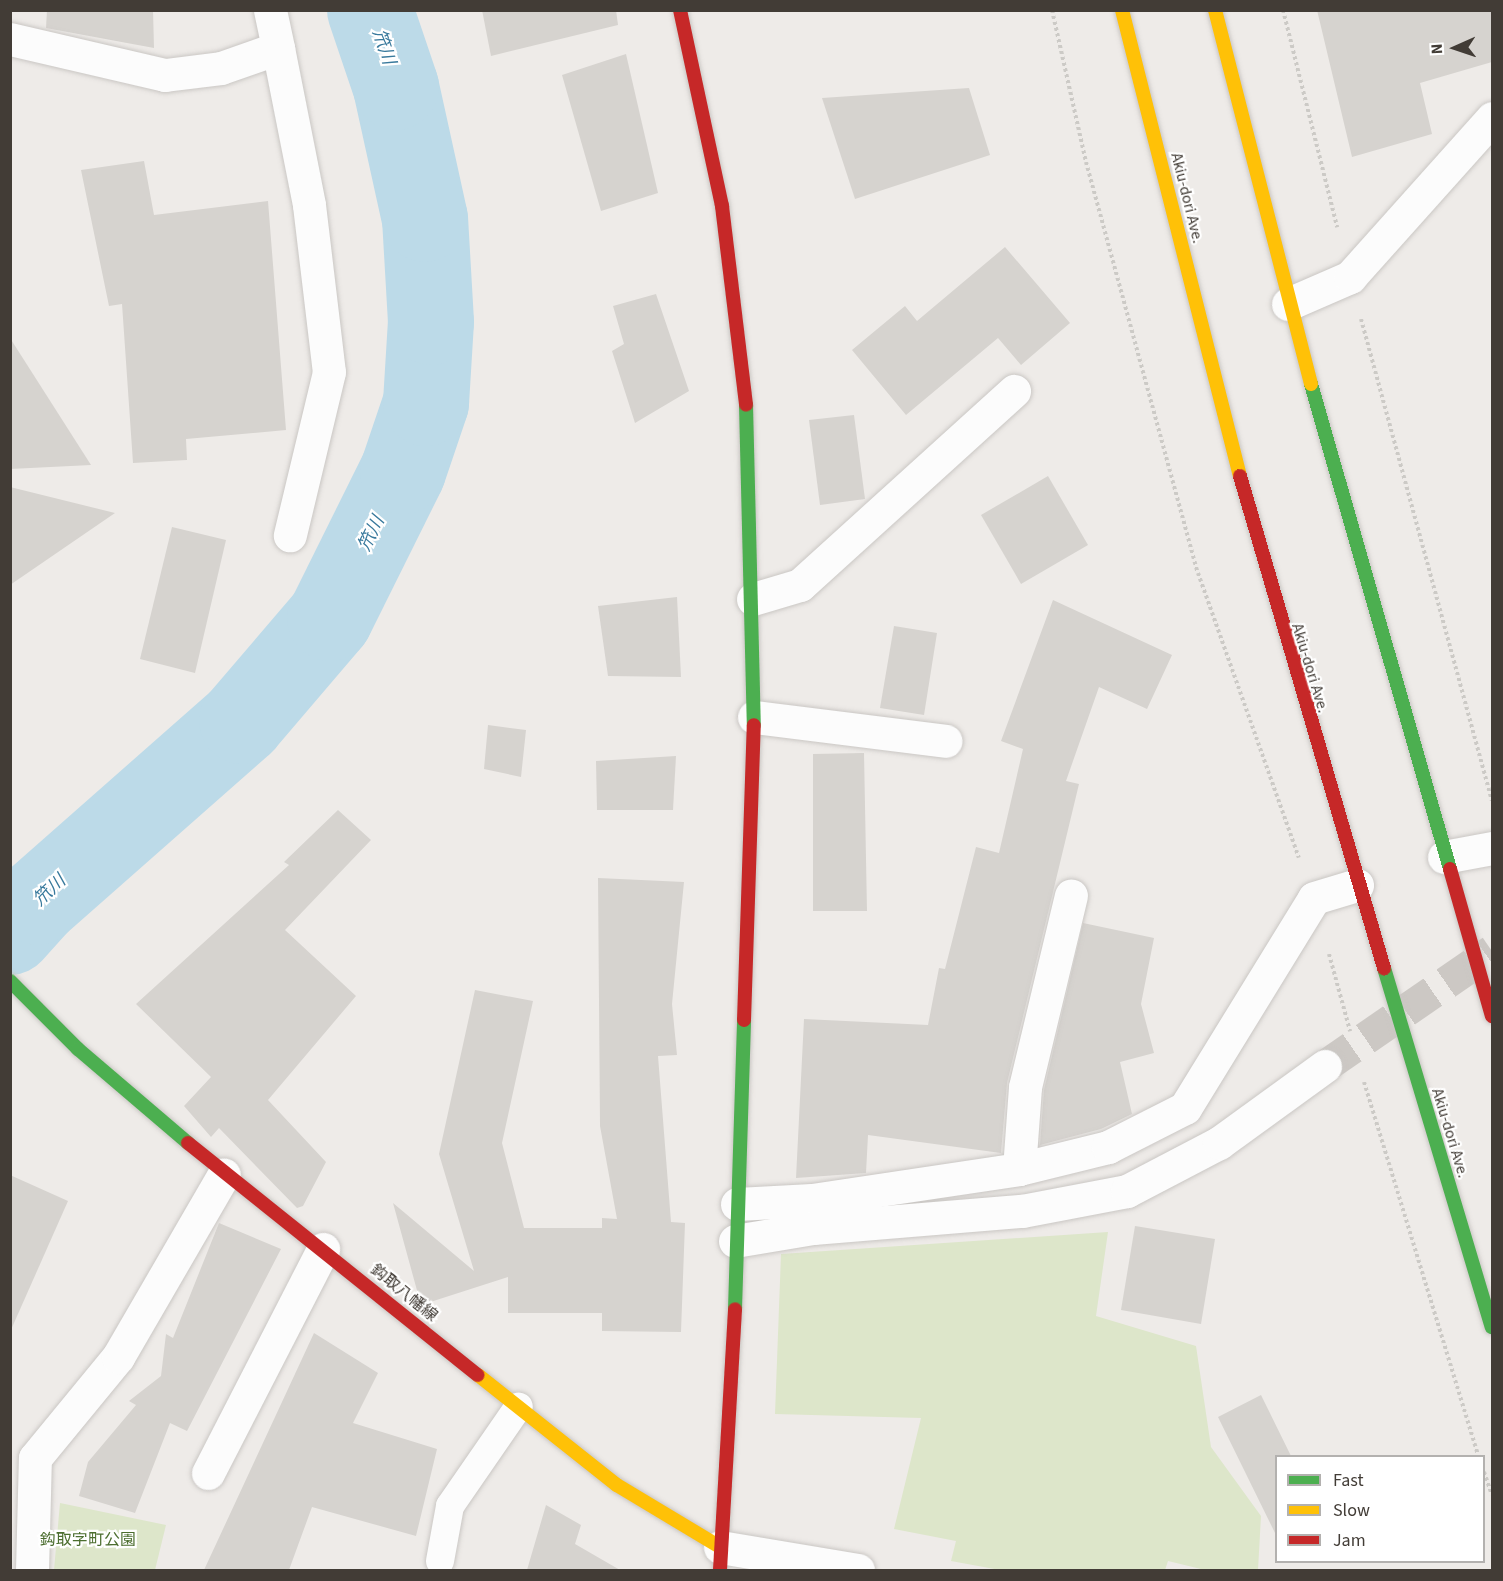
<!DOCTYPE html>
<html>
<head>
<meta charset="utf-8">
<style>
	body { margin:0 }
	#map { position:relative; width:1503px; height:1581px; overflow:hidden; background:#eeebe8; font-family:"Source Sans 3","Noto Sans JP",sans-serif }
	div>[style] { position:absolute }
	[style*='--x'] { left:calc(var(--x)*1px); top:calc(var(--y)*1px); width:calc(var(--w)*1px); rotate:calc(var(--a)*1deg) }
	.green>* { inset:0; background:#dde6ca }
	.river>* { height:86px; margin:-43px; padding:0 43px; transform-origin:43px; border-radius:43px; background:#bcdae8 }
	.building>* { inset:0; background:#d6d3cf }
	.street-tunnel>* { height:33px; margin-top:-16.5px; transform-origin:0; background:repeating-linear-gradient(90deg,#ccc8c4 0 33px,transparent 0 49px) }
	.path>* { height:4px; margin-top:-2px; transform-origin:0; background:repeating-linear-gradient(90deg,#cccac6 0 3px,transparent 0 6px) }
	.roads { filter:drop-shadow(0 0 2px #cac7c4) drop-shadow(0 0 2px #cac7c4) }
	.lane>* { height:28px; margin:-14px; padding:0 14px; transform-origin:14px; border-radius:14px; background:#fcfcfc }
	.street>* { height:33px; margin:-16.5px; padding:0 16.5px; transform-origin:16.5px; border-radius:16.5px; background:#fcfcfc }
	.fast>* { height:14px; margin:-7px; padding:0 7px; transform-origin:7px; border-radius:7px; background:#4caf50 }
	.slow>* { height:14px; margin:-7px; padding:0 7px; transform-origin:7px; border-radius:7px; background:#ffc107 }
	.jam>* { height:14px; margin:-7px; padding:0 7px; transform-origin:7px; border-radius:7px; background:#c62828 }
	span { translate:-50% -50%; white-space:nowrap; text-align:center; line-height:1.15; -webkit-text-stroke:4.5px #fff; paint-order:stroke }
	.street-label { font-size:16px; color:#423c36 }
	.park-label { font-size:16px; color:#4c6e2f }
	.water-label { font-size:18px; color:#38799c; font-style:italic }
	.frame { position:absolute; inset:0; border:12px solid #423c36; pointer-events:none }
	.legend { position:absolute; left:1275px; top:1455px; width:210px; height:108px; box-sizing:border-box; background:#fff; border:2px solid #b3b1af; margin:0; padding:8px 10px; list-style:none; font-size:18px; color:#423c36 }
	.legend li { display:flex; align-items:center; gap:12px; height:30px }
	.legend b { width:30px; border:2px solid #b3b1af }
	.north { position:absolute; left:1425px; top:18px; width:60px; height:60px; -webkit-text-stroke:4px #fff; paint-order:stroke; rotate:267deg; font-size:16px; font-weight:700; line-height:24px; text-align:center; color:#423c36 }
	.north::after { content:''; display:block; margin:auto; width:21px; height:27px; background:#423c36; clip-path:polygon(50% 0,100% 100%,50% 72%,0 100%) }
</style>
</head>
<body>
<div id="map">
	<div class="green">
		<div style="clip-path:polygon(1108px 1232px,1096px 1316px,1196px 1346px,1211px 1447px,1261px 1516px,1258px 1570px,1205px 1570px,1168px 1561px,1165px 1570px,1000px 1570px,951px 1561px,956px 1541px,894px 1529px,921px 1418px,775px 1414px,781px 1254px)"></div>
		<div style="clip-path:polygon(60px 1503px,166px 1525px,155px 1570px,54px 1570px)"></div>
	</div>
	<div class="river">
		<div style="--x:10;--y:932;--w:40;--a:-48"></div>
		<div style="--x:37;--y:902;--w:273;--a:-41.4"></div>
		<div style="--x:242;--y:721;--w:135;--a:-49.5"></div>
		<div style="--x:330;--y:618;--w:164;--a:-63.6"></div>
		<div style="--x:403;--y:471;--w:72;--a:-71.3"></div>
		<div style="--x:426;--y:403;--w:81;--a:-86.5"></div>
		<div style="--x:431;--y:322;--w:103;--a:-93.3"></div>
		<div style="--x:425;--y:219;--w:135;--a:-102.4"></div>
		<div style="--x:396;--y:87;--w:81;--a:-108.7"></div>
	</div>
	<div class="building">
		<div style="clip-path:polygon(47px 10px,153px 10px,154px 48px,46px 28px)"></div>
		<div style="clip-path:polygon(482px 10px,616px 10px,618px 25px,491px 56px)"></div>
		<div style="clip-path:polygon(1317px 10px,1492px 10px,1492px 62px,1420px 83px,1432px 134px,1352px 157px)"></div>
		<div style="clip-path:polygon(626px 54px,658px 193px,601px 211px,562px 75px)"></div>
		<div style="clip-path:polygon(969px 88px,990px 155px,855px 199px,822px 98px)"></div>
		<div style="clip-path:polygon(144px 161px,154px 215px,268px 201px,286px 430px,186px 439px,187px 460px,133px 463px,122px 304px,109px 306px,81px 170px)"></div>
		<div style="clip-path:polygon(1005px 247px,1070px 323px,1021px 365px,998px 338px,906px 415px,852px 350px,905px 306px,917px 321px)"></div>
		<div style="clip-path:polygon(656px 294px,689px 391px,635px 423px,612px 351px,624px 344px,613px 306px)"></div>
		<div style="clip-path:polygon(10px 338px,91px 465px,10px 469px)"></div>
		<div style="clip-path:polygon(854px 415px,865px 499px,820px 505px,809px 420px)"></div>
		<div style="clip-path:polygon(1048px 476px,1088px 545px,1021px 584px,981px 515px)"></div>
		<div style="clip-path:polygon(10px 487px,115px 513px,10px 585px)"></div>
		<div style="clip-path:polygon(172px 527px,226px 540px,195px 673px,140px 659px)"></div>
		<div style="clip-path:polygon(677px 597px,681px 677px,608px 676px,598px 606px)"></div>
		<div style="clip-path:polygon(1053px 600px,1172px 655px,1147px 709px,1099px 687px,1066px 781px,1079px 784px,1007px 1083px,1001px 1153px,868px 1135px,866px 1173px,796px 1178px,804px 1019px,928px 1025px,939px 968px,945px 969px,976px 847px,999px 853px,1023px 749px,1001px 741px)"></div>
		<div style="clip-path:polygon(894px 626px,937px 633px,924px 715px,880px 708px)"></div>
		<div style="clip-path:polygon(488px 725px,526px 730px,521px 777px,484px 769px)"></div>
		<div style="clip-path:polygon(864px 753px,867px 911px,813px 911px,813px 754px)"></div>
		<div style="clip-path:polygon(676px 756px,673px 810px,597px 810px,596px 761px)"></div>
		<div style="clip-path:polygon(338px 810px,371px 840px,285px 930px,356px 996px,268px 1100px,326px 1162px,303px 1206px,297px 1208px,219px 1128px,211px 1137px,184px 1106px,211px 1077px,136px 1004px,289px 865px,284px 862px)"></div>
		<div style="clip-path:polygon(598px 878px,684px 882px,672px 1004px,677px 1055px,658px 1056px,671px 1222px,685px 1223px,681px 1332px,602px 1331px,602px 1313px,508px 1313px,508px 1277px,421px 1305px,393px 1203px,474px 1271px,439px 1154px,475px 990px,533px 1001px,502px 1143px,524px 1228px,602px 1228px,602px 1218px,617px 1219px,600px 1126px)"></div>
		<div style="clip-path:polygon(1083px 923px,1154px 938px,1141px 1004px,1154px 1053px,1120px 1062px,1132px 1114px,1101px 1129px,1040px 1145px,1044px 1090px)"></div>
		<div style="clip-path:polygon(10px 1175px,68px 1201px,10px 1332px)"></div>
		<div style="clip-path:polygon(219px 1223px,281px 1249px,187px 1431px,170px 1423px,135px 1513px,79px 1496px,88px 1462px,136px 1405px,129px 1401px,161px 1376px,166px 1334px,173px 1338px)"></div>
		<div style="clip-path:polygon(1135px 1226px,1215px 1239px,1201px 1324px,1121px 1310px)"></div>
		<div style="clip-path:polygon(314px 1333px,378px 1373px,353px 1423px,437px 1449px,416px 1536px,312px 1507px,289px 1570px,204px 1570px)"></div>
		<div style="clip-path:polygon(1261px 1395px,1291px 1456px,1276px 1456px,1276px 1535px,1218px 1417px)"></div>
		<div style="clip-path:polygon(546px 1505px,581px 1525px,575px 1544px,620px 1570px,527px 1570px)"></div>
	</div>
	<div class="street-tunnel">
		<div style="--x:1325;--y:1066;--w:203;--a:-34.6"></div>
	</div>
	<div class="path">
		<div style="--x:1052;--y:10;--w:156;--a:77.4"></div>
		<div style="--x:1086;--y:162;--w:426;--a:74.8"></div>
		<div style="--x:1198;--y:573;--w:302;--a:70.5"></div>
		<div style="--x:1283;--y:10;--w:224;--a:76"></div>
		<div style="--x:1361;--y:319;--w:499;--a:74.8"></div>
		<div style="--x:1329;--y:954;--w:80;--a:74.7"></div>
		<div style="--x:1364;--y:1082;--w:391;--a:73"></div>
		<div style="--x:1484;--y:1472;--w:24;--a:71"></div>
	</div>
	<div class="roads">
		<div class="lane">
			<div style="--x:440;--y:1561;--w:56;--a:-79.7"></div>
			<div style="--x:450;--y:1506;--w:121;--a:-55.4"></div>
		</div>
		<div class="street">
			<div style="--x:270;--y:10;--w:39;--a:78"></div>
			<div style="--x:10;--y:39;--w:159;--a:13.1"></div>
			<div style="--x:165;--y:75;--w:56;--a:-7.1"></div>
			<div style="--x:221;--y:68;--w:60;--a:-19.3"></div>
			<div style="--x:278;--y:48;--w:160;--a:78.8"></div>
			<div style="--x:309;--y:205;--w:168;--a:83.2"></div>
			<div style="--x:329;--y:372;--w:168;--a:103.5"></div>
			<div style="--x:1288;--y:304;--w:68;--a:-23.5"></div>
			<div style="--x:1350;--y:277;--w:213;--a:-48.2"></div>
			<div style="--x:753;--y:599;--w:49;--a:-16.6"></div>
			<div style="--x:800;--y:585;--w:289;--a:-42.2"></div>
			<div style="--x:754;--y:717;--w:193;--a:7.1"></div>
			<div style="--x:1444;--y:857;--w:49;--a:-10.6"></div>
			<div style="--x:1019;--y:1169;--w:82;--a:-85.8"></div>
			<div style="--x:1025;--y:1087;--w:197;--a:-76.5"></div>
			<div style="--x:737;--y:1204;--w:75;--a:-3.1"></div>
			<div style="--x:812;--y:1200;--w:209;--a:-8.5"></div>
			<div style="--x:1019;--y:1169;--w:92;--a:-13.9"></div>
			<div style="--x:1108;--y:1147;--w:86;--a:-26.9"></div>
			<div style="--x:1185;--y:1108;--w:246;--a:-58.4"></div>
			<div style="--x:1314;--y:898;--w:45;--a:-16.8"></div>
			<div style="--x:735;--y:1241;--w:79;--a:-9.5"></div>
			<div style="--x:813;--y:1228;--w:210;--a:-4.7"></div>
			<div style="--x:1022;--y:1211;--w:107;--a:-10.8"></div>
			<div style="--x:1127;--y:1191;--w:104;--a:-27.6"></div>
			<div style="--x:1219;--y:1143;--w:131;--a:-36"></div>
			<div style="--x:208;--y:1473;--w:252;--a:-62.8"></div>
			<div style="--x:720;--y:1547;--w:140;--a:9.5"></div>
			<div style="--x:32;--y:1570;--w:112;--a:-88.5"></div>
			<div style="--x:35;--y:1458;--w:131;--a:-50.6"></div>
			<div style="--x:118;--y:1357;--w:211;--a:-59.9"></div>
		</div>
		<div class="fast">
			<div style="--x:1311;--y:384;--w:505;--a:74.01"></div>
			<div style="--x:746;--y:405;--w:320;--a:88.6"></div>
			<div style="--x:1384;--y:968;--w:375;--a:73.3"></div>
			<div style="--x:10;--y:981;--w:96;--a:45"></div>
			<div style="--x:78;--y:1049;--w:145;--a:40.5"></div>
			<div style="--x:735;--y:1309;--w:289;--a:-88.2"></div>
		</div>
		<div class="slow">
			<div style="--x:1122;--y:10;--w:481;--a:75.8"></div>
			<div style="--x:1215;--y:10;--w:386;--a:75.6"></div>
			<div style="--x:478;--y:1375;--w:177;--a:38.4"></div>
			<div style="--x:617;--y:1485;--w:120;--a:31"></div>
		</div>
		<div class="jam">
			<div style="--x:680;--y:10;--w:200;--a:77.9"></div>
			<div style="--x:722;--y:206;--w:200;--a:83.1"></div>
			<div style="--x:1240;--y:476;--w:513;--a:73.69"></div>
			<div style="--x:1450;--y:869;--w:153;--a:74.1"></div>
			<div style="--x:744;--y:1020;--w:295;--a:-88.1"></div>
			<div style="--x:188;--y:1143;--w:371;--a:38.7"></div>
			<div style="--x:720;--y:1570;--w:261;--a:-86.7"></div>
		</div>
	</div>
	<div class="street-label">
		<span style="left:1187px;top:198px;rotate:76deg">Akiu-dori Ave.</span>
		<span style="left:1310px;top:668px;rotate:73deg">Akiu-dori Ave.</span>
		<span style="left:1450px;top:1133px;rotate:73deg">Akiu-dori Ave.</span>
		<span style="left:404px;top:1293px;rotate:39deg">鈎取八幡線</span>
	</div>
	<div class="park-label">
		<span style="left:88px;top:1540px">鈎取字町公園</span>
	</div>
	<div class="water-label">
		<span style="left:383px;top:47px;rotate:71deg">笊川</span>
		<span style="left:372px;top:534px;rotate:-64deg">笊川</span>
		<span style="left:50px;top:891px;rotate:-43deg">笊川</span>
	</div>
	<div class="frame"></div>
	<ul class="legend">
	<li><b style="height:8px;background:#4caf50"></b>Fast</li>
	<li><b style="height:8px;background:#ffc107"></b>Slow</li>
	<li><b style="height:8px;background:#c62828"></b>Jam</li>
	</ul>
	<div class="north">N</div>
</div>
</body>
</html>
